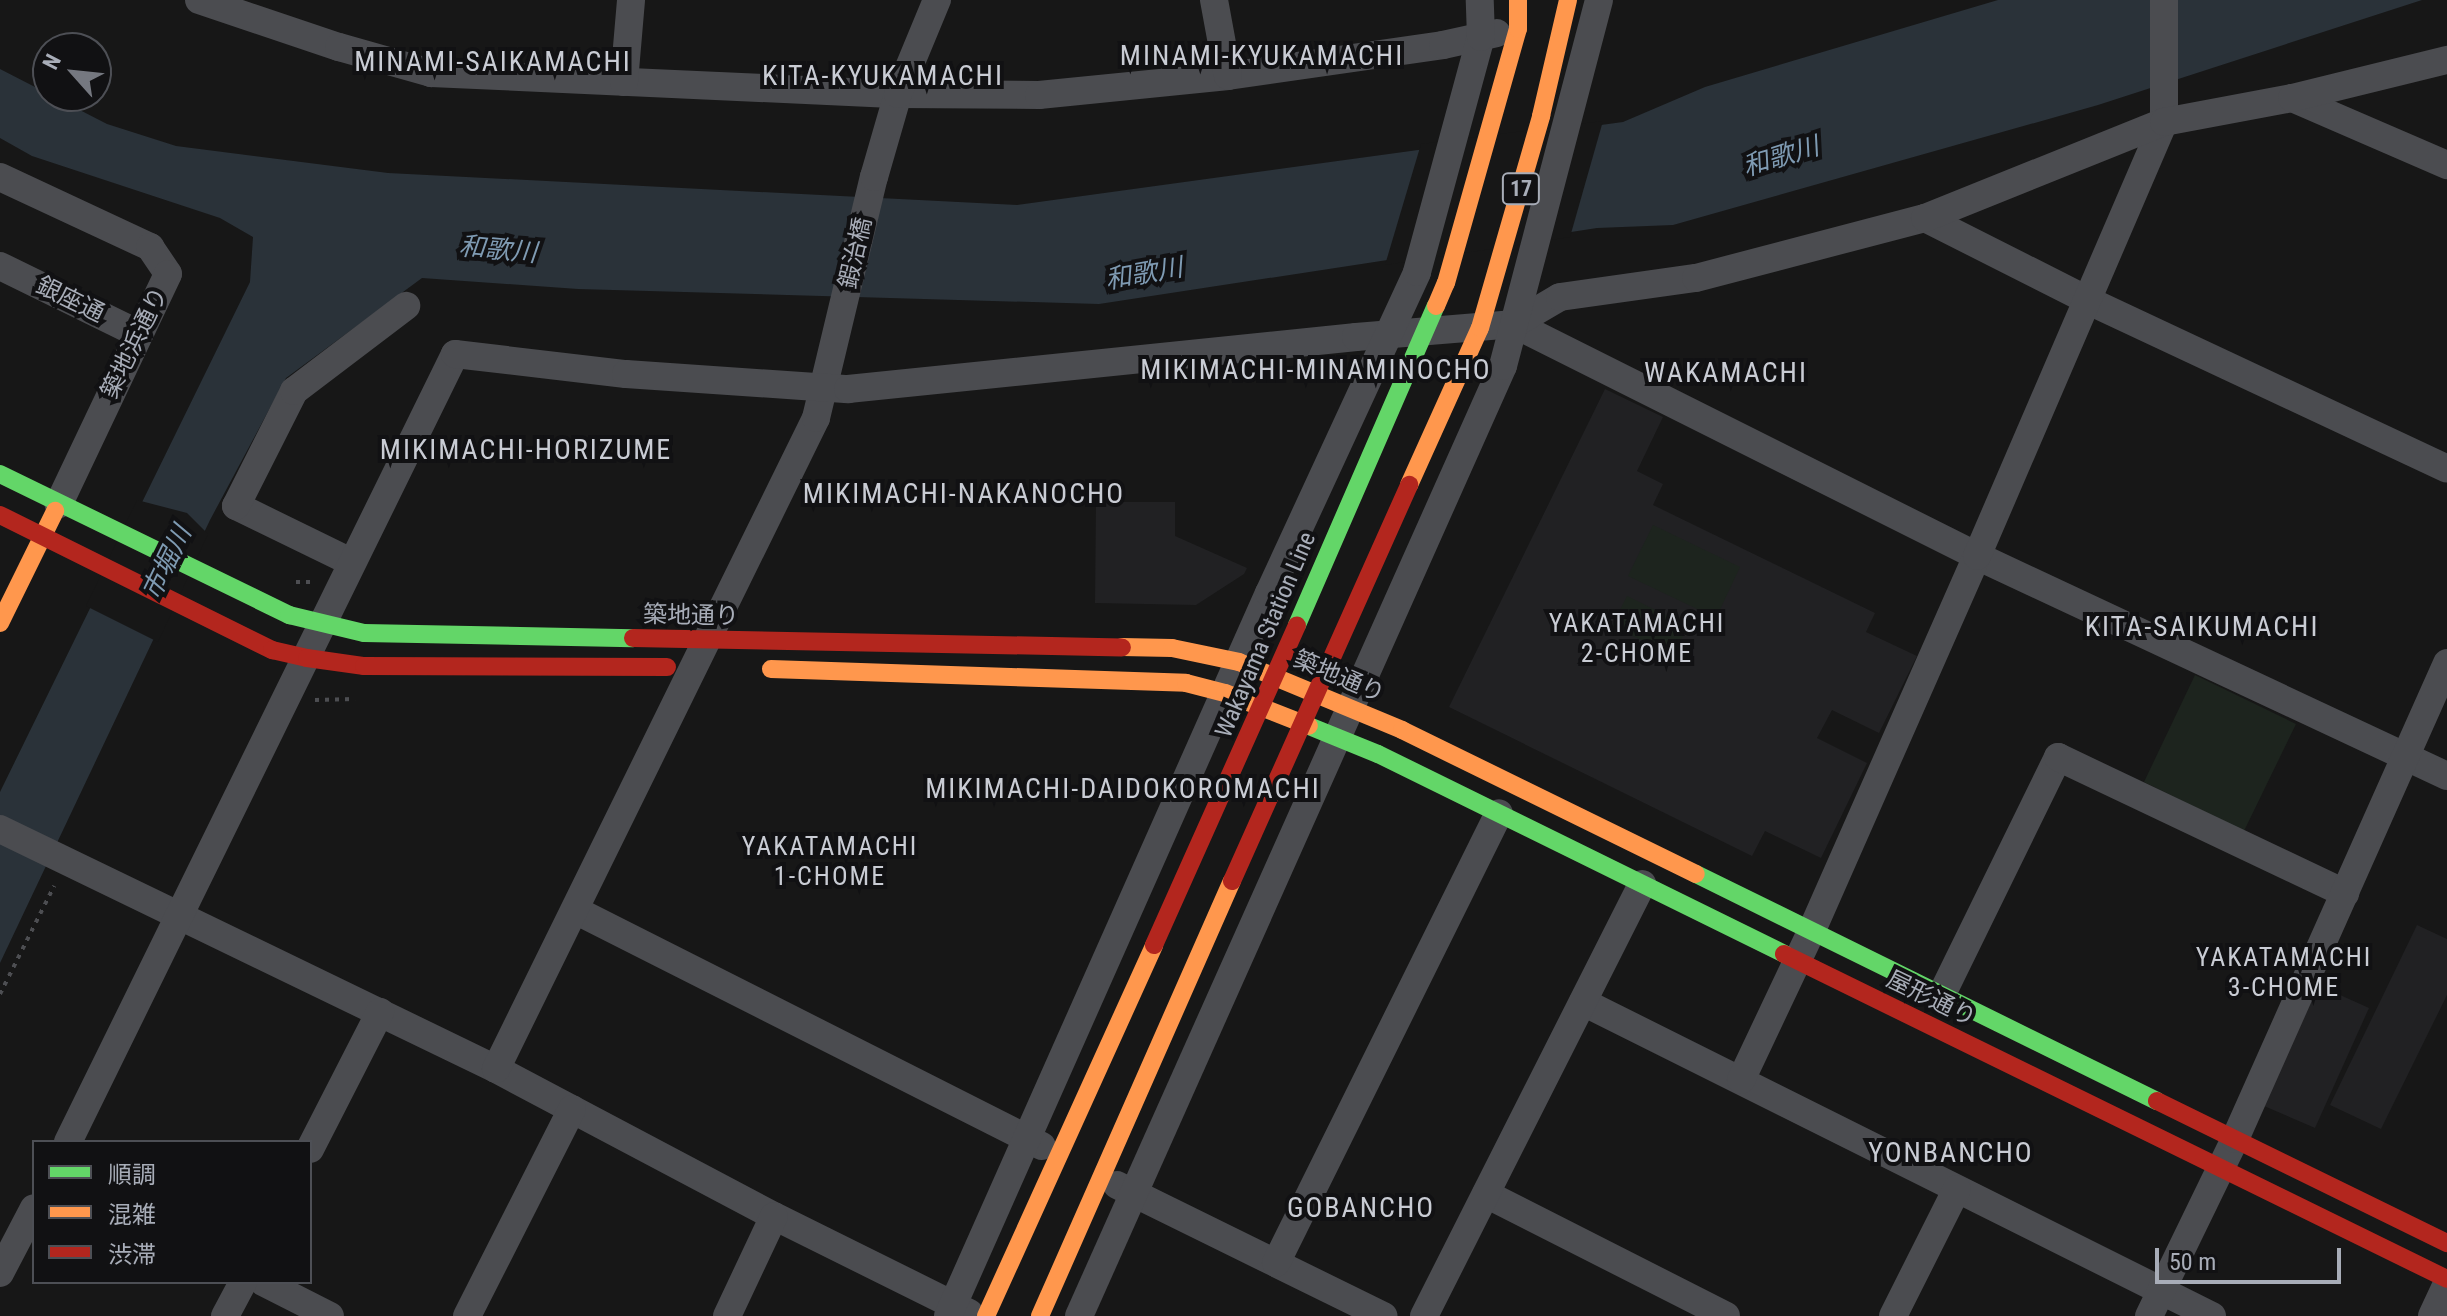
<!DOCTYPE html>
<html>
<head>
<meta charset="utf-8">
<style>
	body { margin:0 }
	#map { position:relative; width:2447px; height:1316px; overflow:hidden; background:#171717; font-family:"Roboto Condensed","Noto Sans JP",sans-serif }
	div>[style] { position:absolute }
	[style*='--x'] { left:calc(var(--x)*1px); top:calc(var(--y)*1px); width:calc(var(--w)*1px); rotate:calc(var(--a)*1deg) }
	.built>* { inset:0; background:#212123 }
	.green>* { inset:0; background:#1d241e }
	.water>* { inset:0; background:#2a3239 }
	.pier>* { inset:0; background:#171717 }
	.path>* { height:4px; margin-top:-2px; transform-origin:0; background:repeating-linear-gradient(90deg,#4d4e52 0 4px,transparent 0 10px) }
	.street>* { height:28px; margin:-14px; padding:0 14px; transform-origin:14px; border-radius:14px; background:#4b4c50 }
	.fast>* { height:18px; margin:-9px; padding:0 9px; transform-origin:9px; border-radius:9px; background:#63d668 }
	.slow>* { height:18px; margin:-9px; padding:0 9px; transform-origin:9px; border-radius:9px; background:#ff974d }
	.jam>* { height:18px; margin:-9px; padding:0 9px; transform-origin:9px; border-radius:9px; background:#b3261e }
	span { translate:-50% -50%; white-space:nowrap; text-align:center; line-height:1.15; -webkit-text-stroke:8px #111113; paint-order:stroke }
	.shield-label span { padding:2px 6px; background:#111113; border:2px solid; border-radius:6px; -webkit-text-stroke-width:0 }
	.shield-label { font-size:22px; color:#a8adb8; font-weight:700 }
	.street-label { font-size:24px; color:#a8adb8 }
	.water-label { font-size:26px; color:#7f9bb3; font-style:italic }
	.neighbourhood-label { font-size:26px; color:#c9ccd4; letter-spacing:2px }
	.quarter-label { font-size:28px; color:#c9ccd4; letter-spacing:2px }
	.legend { position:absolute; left:32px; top:1140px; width:280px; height:144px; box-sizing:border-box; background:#111113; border:2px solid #4d4f55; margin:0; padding:10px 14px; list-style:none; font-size:24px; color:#a8adb8 }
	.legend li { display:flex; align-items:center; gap:16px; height:40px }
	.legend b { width:40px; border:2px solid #4d4f55 }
	.north { position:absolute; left:32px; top:32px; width:80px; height:80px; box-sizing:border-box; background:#111113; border:2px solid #4d4f55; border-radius:50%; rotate:297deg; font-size:22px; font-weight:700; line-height:32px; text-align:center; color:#a8adb8 }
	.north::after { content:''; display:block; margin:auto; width:28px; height:36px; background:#757880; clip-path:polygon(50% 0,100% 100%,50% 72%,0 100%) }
	.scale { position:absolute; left:2155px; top:1248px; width:186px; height:36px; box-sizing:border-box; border:4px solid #a8adb8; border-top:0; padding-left:10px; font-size:24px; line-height:28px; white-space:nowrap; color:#a8adb8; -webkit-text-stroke:6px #111113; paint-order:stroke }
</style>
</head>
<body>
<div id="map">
	<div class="built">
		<div style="clip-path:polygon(1605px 389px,1663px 417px,1637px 471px,1663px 484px,1653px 505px,1875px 613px,1866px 632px,1917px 656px,1879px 733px,1832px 710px,1817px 738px,1867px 763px,1821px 858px,1765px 831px,1752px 856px,1449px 707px)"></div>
		<div style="clip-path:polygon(1096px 502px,1175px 502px,1175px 536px,1247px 568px,1244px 574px,1196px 605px,1095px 603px)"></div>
		<div style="clip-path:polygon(2417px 925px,2447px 939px,2447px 995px,2381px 1129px,2330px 1105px)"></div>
		<div style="clip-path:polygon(2318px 985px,2369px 1008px,2315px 1128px,2264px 1106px)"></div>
	</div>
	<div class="green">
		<div style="clip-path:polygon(1653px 525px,1740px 567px,1716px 618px,1628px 576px)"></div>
		<div style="clip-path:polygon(1627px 596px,1688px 626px,1673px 655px,1612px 626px)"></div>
		<div style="clip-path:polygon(2195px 675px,2296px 724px,2244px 831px,2144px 782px)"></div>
	</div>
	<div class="water">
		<div style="clip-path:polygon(1998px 0,2422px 0,2098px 105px,1673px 225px,1597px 228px,1099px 304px,578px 289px,422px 278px,286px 378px,210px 520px,0 963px,0 792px,250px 282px,253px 237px,220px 218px,32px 156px,0 138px,0 69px,107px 124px,176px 146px,388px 173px,1017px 205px,1623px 122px,1705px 87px)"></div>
	</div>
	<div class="pier">
		<div style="clip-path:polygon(1603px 121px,1570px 237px,1385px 265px,1421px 144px)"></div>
		<div style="clip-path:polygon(137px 500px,187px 513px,208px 534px,158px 642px,86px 606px)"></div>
	</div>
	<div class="path">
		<div style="--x:296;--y:582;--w:19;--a:0"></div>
		<div style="--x:315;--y:700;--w:40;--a:-1.4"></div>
		<div style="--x:0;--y:994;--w:121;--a:-63.4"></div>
	</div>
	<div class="street">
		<div style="--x:199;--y:0;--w:148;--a:18.6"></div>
		<div style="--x:339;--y:47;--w:96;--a:15.8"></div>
		<div style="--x:431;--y:73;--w:467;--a:2.6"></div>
		<div style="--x:898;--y:94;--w:141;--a:0.4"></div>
		<div style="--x:1039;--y:95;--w:190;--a:-5.7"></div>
		<div style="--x:1228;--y:76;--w:217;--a:-8.2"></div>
		<div style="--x:1443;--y:45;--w:55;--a:-12.5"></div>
		<div style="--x:1214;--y:0;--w:77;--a:79.6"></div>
		<div style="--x:624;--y:82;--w:82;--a:-85.1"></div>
		<div style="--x:2292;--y:98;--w:169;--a:23.4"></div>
		<div style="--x:0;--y:177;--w:166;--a:25"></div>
		<div style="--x:150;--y:247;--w:32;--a:56"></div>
		<div style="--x:168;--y:274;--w:255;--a:115.4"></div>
		<div style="--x:1925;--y:218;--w:184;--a:26.8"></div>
		<div style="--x:2089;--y:301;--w:395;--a:25.1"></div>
		<div style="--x:0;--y:266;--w:155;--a:26.1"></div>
		<div style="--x:1514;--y:324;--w:518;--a:26.61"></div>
		<div style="--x:1977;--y:556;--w:519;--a:25.08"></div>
		<div style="--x:351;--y:562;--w:128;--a:-154"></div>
		<div style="--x:236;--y:506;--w:129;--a:-63.2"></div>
		<div style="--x:294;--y:391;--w:141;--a:-37.2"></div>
		<div style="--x:0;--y:829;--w:551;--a:25.82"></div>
		<div style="--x:496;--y:1069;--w:314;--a:27.9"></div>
		<div style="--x:774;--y:1216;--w:218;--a:26.4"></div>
		<div style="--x:575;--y:910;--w:523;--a:26.81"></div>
		<div style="--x:1942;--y:994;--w:264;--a:-63.9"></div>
		<div style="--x:2058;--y:757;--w:318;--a:25.4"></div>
		<div style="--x:1583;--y:1002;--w:703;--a:26.53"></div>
		<div style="--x:496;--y:1069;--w:725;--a:-63.82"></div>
		<div style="--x:816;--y:418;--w:248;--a:-76.5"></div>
		<div style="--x:874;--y:177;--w:86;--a:-73.9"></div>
		<div style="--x:898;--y:94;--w:102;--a:-67.5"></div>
		<div style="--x:1741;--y:1080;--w:166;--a:-64.7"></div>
		<div style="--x:1812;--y:930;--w:409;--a:-66.2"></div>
		<div style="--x:1977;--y:556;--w:473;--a:-66.7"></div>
		<div style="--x:2164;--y:122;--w:122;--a:-90"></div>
		<div style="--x:68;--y:1142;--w:878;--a:-63.84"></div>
		<div style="--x:455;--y:354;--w:172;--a:6.7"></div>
		<div style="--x:626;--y:374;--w:223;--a:3.9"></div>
		<div style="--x:848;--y:389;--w:511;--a:-5.84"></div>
		<div style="--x:1356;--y:337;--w:159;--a:-4.7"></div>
		<div style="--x:1514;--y:324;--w:53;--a:-30.4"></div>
		<div style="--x:1560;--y:297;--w:137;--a:-8"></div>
		<div style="--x:1696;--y:278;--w:237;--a:-14.7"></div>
		<div style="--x:1925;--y:218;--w:258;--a:-21.9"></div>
		<div style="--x:2164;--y:122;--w:130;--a:-10.6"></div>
		<div style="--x:2292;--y:98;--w:160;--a:-13.8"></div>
		<div style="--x:310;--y:1149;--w:154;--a:-62.9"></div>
		<div style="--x:1117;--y:1185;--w:297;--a:26.2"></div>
		<div style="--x:1486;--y:1194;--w:269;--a:26.9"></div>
		<div style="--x:1276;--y:1263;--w:502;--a:-63.64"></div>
		<div style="--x:0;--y:1273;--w:73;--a:-62.4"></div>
		<div style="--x:263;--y:1282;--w:75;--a:26.9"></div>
		<div style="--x:225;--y:1316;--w:38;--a:-62"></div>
		<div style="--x:467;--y:1316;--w:232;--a:-63.1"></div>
		<div style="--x:727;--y:1316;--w:110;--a:-64.8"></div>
		<div style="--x:948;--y:1316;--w:791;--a:-66.06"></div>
		<div style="--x:1269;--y:593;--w:353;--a:-65.2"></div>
		<div style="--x:1417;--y:272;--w:244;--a:-74.8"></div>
		<div style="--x:1481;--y:37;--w:37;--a:-92"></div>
		<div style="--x:1079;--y:1316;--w:1040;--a:-65.95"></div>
		<div style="--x:1503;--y:366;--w:378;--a:-75.3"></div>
		<div style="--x:1424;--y:1316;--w:484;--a:-63.2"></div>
		<div style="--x:1893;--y:1316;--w:142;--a:-63.3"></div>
		<div style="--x:2149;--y:1316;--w:197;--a:-64.1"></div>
		<div style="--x:2235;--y:1139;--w:521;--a:-65.99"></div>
		<div style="--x:2432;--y:1316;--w:35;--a:-65"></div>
	</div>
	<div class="fast">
		<div style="--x:0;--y:474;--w:322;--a:26"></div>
		<div style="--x:289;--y:615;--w:77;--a:13.5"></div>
		<div style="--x:364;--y:633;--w:269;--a:1.1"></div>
		<div style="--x:1297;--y:625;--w:348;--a:-66.5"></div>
		<div style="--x:1309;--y:726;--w:74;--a:22.1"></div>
		<div style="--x:1378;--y:754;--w:453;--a:26.2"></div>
		<div style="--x:1696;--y:874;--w:514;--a:26.22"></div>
	</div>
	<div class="slow">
		<div style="--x:1436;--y:306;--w:25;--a:-67"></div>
		<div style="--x:1446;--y:283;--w:264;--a:-74.2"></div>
		<div style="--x:1518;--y:29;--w:29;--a:-90"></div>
		<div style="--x:1409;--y:485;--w:172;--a:-65.7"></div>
		<div style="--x:1480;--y:328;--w:221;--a:-73.9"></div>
		<div style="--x:1541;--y:116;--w:119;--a:-76.9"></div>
		<div style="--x:0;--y:623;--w:125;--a:-63.8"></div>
		<div style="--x:1122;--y:647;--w:50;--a:1.1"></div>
		<div style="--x:1172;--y:648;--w:68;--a:11.8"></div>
		<div style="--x:1239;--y:662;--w:177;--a:22.6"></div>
		<div style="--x:1402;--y:730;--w:327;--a:26.1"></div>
		<div style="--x:771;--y:669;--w:415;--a:1.9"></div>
		<div style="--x:1186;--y:683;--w:40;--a:14.4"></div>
		<div style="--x:1225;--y:693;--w:90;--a:21.4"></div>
		<div style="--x:986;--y:1316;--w:407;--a:-65.6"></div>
		<div style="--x:1040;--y:1316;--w:475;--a:-66.2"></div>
	</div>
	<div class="jam">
		<div style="--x:0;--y:515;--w:304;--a:26.4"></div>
		<div style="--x:272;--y:650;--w:36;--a:13"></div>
		<div style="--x:307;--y:658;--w:58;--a:8"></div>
		<div style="--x:364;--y:666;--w:303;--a:0.2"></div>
		<div style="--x:633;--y:638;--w:489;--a:1.1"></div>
		<div style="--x:1232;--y:881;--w:434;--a:-65.9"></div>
		<div style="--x:1154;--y:945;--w:350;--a:-65.9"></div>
		<div style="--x:1784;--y:954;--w:738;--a:26.11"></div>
		<div style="--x:2157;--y:1101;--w:323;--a:26.1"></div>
	</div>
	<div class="shield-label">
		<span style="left:1521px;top:189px">17</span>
	</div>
	<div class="street-label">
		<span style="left:856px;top:253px;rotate:-77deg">鍜治橋</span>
		<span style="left:70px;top:300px;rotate:26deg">銀座通</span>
		<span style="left:135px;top:343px;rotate:-64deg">築地浜通り</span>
		<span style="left:691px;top:616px;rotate:1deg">築地通り</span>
		<span style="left:1266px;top:635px;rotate:-67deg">Wakayama Station Line</span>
		<span style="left:1339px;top:677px;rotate:23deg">築地通り</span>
		<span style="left:1931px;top:999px;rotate:26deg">屋形通り</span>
	</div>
	<div class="water-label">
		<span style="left:1781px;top:157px;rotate:-17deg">和歌川</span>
		<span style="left:498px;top:250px;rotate:5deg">和歌川</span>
		<span style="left:1144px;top:274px;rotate:-10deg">和歌川</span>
		<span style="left:167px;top:563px;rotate:-64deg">市堀川</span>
	</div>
	<div class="neighbourhood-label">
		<span style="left:1637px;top:639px">YAKATAMACHI<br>2-CHOME</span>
		<span style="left:830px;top:862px">YAKATAMACHI<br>1-CHOME</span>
		<span style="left:2284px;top:973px">YAKATAMACHI<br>3-CHOME</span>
	</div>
	<div class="quarter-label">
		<span style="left:1262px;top:56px">MINAMI-KYUKAMACHI</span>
		<span style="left:493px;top:62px">MINAMI-SAIKAMACHI</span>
		<span style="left:883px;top:76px">KITA-KYUKAMACHI</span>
		<span style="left:1316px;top:370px">MIKIMACHI-MINAMINOCHO</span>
		<span style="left:1726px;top:373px">WAKAMACHI</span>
		<span style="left:526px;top:450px">MIKIMACHI-HORIZUME</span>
		<span style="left:964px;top:494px">MIKIMACHI-NAKANOCHO</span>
		<span style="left:2202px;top:627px">KITA-SAIKUMACHI</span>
		<span style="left:1123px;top:789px">MIKIMACHI-DAIDOKOROMACHI</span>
		<span style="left:1951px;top:1153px">YONBANCHO</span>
		<span style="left:1361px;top:1208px">GOBANCHO</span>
	</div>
	<ul class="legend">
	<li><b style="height:10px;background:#63d668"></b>順調</li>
	<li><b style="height:10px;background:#ff974d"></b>混雑</li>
	<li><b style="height:10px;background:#b3261e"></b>渋滞</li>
	</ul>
	<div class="north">N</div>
	<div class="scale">50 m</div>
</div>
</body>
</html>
